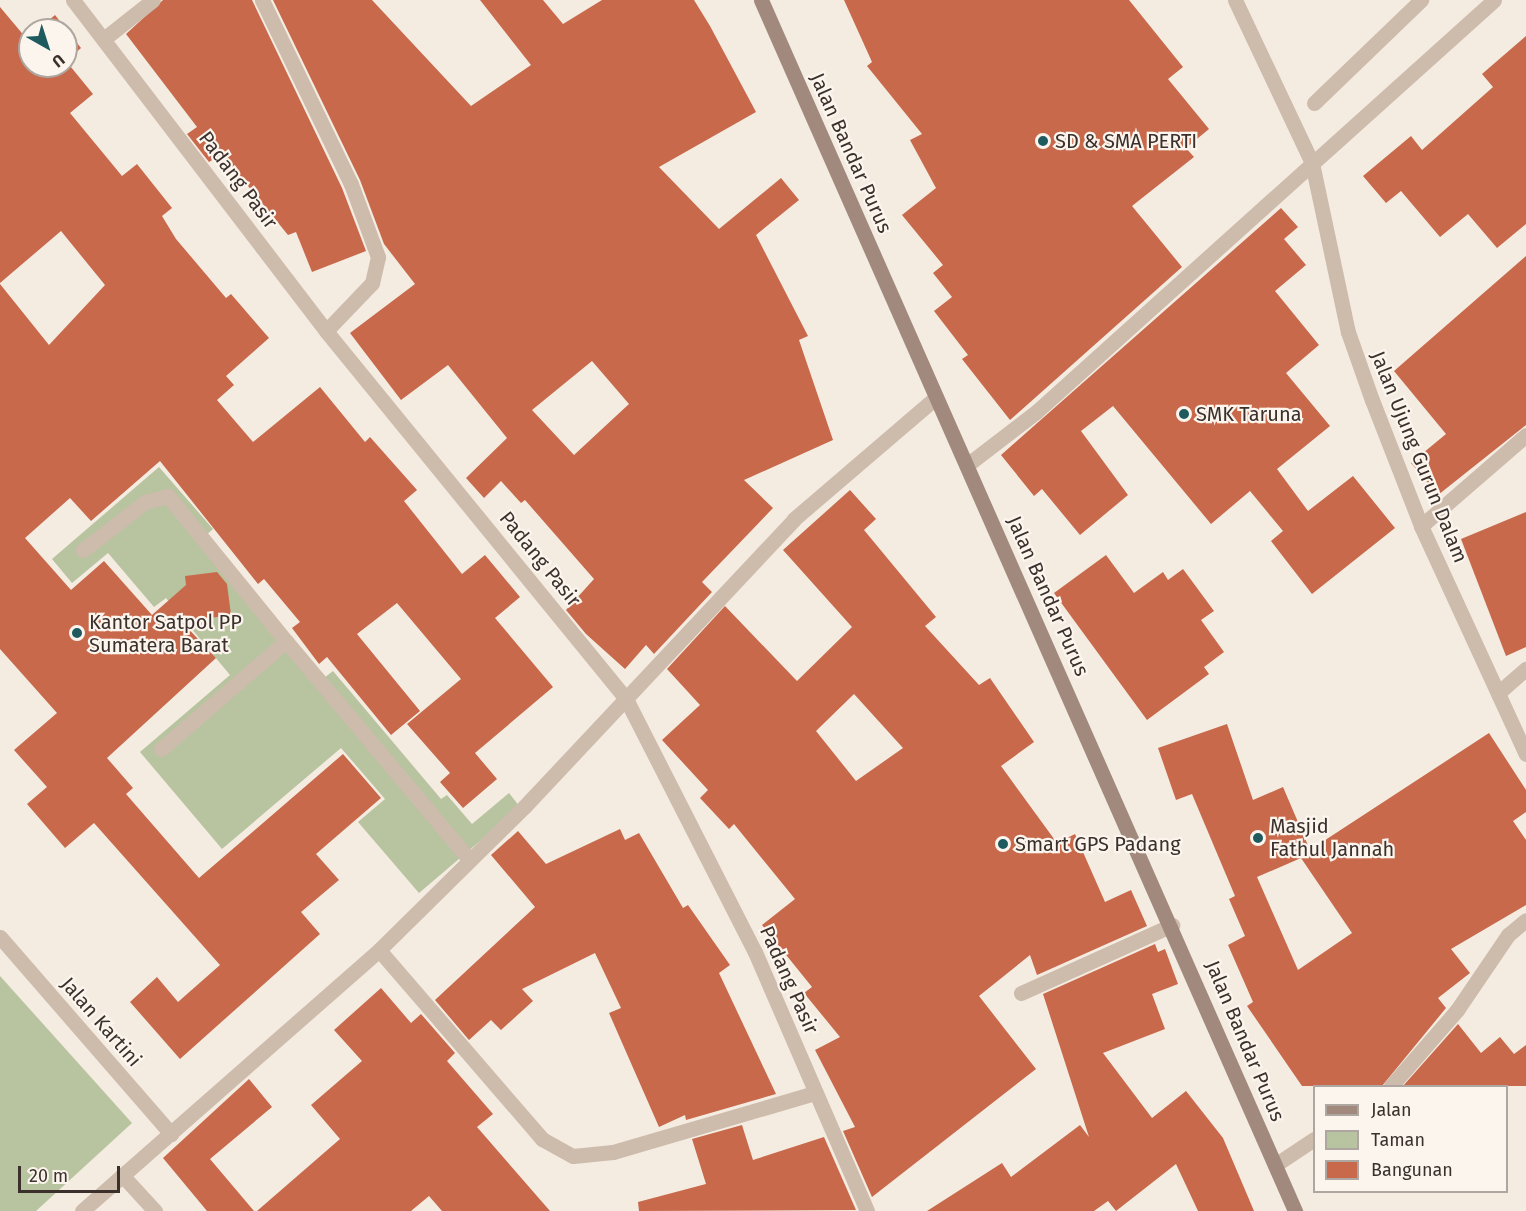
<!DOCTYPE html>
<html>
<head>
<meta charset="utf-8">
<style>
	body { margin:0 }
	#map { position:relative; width:1526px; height:1211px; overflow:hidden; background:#f4ebe1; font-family:"Fira Sans",sans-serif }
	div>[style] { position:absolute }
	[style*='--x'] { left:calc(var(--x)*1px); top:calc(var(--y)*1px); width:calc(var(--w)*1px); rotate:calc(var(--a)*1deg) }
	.green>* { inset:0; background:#b8c4a0 }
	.building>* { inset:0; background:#c8694b }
	.lane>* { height:15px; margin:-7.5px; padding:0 7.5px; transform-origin:7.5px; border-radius:7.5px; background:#cdbbac }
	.street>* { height:15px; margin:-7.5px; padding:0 7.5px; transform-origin:7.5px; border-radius:7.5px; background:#cdbbac }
	.secondary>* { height:15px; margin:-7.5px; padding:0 7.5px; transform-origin:7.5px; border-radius:7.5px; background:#a18a7d }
	.dots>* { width:16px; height:16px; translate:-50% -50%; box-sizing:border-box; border:3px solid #fbf5ee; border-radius:50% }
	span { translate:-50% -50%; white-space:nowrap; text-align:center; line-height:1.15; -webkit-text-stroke:4.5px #fbf5ee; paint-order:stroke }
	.poi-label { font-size:20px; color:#3b302b }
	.left { translate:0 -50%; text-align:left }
	.street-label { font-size:20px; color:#3b302b }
	.legend { position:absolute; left:1313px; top:1085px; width:195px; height:108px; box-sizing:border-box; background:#fbf5ee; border:2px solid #aea6a0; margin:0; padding:8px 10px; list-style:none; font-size:18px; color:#3b302b }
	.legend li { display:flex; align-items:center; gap:12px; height:30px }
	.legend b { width:30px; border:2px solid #aea6a0 }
	.north { position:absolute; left:18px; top:18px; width:60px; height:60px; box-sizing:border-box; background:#fbf5ee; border:2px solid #aea6a0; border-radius:50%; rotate:141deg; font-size:16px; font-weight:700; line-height:24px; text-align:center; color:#3b302b }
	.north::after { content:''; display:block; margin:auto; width:21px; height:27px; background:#1f5a5e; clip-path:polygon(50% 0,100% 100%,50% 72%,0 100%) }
	.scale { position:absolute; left:18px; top:1166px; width:102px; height:27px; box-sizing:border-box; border:3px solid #3b302b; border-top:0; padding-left:8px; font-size:18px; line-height:21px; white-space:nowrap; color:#3b302b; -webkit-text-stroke:4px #fbf5ee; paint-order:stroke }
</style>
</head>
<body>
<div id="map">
	<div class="green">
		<div style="clip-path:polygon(159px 467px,213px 529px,204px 537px,324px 678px,333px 671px,441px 799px,447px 795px,472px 824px,509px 793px,520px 807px,419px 893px,358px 822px,385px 799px,341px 748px,222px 849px,140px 752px,230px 675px,166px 598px,154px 607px,108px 553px,72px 583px,52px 559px)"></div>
		<div style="clip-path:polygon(0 976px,132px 1123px,36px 1211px,0 1211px)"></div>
	</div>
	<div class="building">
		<div style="clip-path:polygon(163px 0,252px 0,342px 188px,366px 251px,312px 272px,296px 232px,288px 235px,222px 154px,209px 162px,187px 134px,197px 127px,126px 34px)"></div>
		<div style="clip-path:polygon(evenodd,273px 0,372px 0,471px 106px,531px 65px,480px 0,543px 0,563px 24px,602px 0,694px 0,710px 26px,756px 112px,659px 167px,719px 229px,781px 178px,799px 200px,756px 235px,808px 336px,799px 340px,833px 440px,744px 480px,773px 508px,702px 582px,712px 592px,654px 654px,646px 645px,625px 669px,586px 634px,566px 610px,594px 579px,525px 500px,521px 503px,501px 481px,484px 498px,466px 478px,507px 438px,448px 365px,401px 400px,350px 333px,415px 284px,384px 244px,360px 180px,273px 0,592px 361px,629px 404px,574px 455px,532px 410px,592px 361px)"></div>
		<div style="clip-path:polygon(844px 0,1129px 0,1183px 67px,1168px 79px,1209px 129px,1186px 148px,1194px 157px,1132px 206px,1182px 267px,1010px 420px,962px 359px,968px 355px,934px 311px,952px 297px,933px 273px,943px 265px,902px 215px,936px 188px,910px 140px,922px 134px,867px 66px,872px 62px)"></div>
		<div style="clip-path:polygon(0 7px,26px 38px,30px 36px,30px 66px,66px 66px,66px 30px,37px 30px,55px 15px,81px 48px,66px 61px,93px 94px,70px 113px,122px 176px,137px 164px,172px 208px,162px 216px,176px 239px,226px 298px,231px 294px,269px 338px,226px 376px,234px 385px,217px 400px,253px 442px,320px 387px,365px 442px,370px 437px,417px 490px,404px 501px,462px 574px,485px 555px,520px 597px,495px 618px,553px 687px,475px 753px,497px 779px,463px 808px,440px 782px,450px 773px,407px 724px,461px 679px,397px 603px,357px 634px,420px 711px,391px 735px,327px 657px,319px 664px,292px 628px,300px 622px,264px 579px,258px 584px,160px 461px,91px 521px,70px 498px,25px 538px,71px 590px,104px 561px,152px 615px,186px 585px,185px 576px,217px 572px,227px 584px,231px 615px,182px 622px,216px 658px,107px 758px,133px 788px,126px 794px,199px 878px,343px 754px,381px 798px,316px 854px,339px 880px,301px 912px,320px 934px,180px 1059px,130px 1002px,157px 977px,178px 1002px,220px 965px,94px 823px,65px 848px,27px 804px,47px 787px,14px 750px,57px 713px,0 649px,0 284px,49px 345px,105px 285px,61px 231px,0 283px)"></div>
		<div style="clip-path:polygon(1526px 36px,1526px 224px,1497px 248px,1468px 214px,1440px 237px,1401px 191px,1386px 203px,1363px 176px,1411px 136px,1422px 150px,1493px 87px,1482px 74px)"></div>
		<div style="clip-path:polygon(1281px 208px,1298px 227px,1284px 239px,1306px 265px,1275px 291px,1319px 345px,1286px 373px,1330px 426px,1277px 469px,1308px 511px,1353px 476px,1395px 528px,1312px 594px,1271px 541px,1283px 531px,1250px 491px,1211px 524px,1113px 406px,1081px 431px,1128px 495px,1080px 535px,1042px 489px,1034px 496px,1001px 455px)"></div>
		<div style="clip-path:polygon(1526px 256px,1526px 425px,1438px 495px,1411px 463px,1446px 434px,1394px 371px)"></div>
		<div style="clip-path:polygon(evenodd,850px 490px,876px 519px,864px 530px,936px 617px,925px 626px,979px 685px,990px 678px,1034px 742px,1001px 766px,1057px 843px,1075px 834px,1105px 902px,1131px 890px,1147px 926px,1037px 975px,1030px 955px,979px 996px,1036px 1069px,872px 1197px,843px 1131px,855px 1127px,815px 1050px,840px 1037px,804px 993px,812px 987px,762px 925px,795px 899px,734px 824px,729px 829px,700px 798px,708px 790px,662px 740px,700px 705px,667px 669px,725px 606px,797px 681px,852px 627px,783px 550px,850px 490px,854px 694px,903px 748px,856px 781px,816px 731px,854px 694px)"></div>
		<div style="clip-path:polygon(1526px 512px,1526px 647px,1506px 656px,1461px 539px)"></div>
		<div style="clip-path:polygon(1106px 555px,1134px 593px,1163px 572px,1168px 580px,1183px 569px,1214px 611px,1201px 620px,1224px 652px,1204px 667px,1209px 674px,1147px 720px,1054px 593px)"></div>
		<div style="clip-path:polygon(evenodd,1227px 724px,1253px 800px,1283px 787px,1310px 850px,1489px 733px,1526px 790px,1526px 812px,1513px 821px,1526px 840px,1526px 905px,1451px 949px,1470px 973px,1438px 998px,1446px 1008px,1382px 1086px,1302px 1086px,1247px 1006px,1253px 1002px,1228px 945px,1245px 936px,1229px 899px,1235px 896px,1192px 794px,1176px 800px,1158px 748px,1227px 724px,1301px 858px,1352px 933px,1298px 970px,1257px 877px,1301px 858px)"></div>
		<div style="clip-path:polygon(620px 829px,625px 840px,639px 833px,683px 908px,688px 905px,730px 965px,719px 973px,776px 1094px,686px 1120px,685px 1115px,659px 1127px,609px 1013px,621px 1008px,595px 953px,522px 989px,533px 1001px,501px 1030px,491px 1020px,469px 1040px,435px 1000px,535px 907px,491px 855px,518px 831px,546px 864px)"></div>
		<div style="clip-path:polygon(1155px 944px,1158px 952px,1165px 949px,1178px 984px,1152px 994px,1165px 1029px,1103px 1053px,1152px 1118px,1186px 1091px,1223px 1138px,1254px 1211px,1198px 1211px,1176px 1164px,1116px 1211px,1108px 1201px,1094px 1211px,927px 1211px,1002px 1163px,1011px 1177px,1080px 1125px,1089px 1137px,1043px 994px)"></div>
		<div style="clip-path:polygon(381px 988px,411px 1023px,421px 1014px,455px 1053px,447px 1061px,493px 1114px,477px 1127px,550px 1211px,442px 1211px,429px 1196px,411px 1211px,257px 1211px,340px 1139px,311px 1105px,362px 1061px,334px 1030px)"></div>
		<div style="clip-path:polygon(1458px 1024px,1481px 1053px,1500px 1037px,1514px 1054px,1526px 1045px,1526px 1086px,1403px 1086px)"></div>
		<div style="clip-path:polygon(249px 1079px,272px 1107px,210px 1159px,254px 1211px,207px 1211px,163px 1158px)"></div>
		<div style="clip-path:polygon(742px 1125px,753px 1160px,824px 1137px,856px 1210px,639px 1211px,638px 1202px,706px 1184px,692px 1139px)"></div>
	</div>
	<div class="lane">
		<div style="--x:1235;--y:0;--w:180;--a:64.7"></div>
		<div style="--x:1314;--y:103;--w:149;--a:-43.9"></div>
		<div style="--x:83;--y:550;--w:78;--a:-37.7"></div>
		<div style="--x:145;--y:502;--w:24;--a:-15"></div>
		<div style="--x:168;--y:496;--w:187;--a:50.9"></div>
		<div style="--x:161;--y:749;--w:165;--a:-40.8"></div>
		<div style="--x:286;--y:641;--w:285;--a:50"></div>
		<div style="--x:1021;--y:993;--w:166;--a:-24.2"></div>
	</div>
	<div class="street">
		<div style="--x:73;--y:0;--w:417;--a:52.6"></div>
		<div style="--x:326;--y:331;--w:473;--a:50.8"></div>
		<div style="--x:625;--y:697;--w:286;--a:63"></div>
		<div style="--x:755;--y:952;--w:282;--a:66.6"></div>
		<div style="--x:262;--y:0;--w:204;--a:64.2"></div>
		<div style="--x:351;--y:184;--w:78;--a:69.7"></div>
		<div style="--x:378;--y:257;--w:27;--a:103"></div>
		<div style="--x:372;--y:283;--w:66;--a:133.8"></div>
		<div style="--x:105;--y:38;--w:61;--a:-38.4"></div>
		<div style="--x:1312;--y:163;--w:173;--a:78"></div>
		<div style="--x:1348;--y:332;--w:72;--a:70.6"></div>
		<div style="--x:1372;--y:400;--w:135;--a:68.7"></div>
		<div style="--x:1421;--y:526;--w:251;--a:65.3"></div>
		<div style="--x:967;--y:465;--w:87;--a:-37.5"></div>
		<div style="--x:1036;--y:412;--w:616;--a:-41.97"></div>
		<div style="--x:1421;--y:526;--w:139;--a:-40.9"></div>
		<div style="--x:1498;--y:693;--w:37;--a:-41"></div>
		<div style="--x:0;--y:937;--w:261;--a:49"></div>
		<div style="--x:379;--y:950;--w:250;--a:49.2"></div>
		<div style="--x:542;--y:1139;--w:35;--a:29"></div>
		<div style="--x:573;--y:1156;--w:40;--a:-5.7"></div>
		<div style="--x:613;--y:1152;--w:210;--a:-16.3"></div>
		<div style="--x:1391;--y:1086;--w:101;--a:-49"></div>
		<div style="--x:1457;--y:1010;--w:91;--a:-55.8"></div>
		<div style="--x:1508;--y:935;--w:23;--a:-40"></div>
		<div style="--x:1275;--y:1165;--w:47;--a:-33.7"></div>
		<div style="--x:122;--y:1175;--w:49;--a:47.5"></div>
		<div style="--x:82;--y:1211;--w:395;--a:-41.3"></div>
		<div style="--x:379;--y:950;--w:204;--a:-44.6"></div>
		<div style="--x:524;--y:807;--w:395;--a:-46.8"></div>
		<div style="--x:794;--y:519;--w:186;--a:-40.6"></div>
	</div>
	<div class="secondary">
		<div style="--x:761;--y:0;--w:1324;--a:66.2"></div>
	</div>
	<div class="dots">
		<div style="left:1043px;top:141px;background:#1f5a5e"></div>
		<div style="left:1184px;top:414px;background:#1f5a5e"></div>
		<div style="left:77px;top:633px;background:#1f5a5e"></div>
		<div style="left:1258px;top:838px;background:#1f5a5e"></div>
		<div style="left:1003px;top:844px;background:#1f5a5e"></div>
	</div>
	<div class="poi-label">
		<span class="left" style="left:1055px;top:141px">SD &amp; SMA PERTI</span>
		<span class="left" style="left:1196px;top:414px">SMK Taruna</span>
		<span class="left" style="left:89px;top:634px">Kantor Satpol PP<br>Sumatera Barat</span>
		<span class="left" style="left:1270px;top:838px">Masjid<br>Fathul Jannah</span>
		<span class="left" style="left:1015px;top:844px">Smart GPS Padang</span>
	</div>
	<div class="street-label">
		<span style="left:851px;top:153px;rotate:66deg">Jalan Bandar Purus</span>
		<span style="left:238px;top:180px;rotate:53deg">Padang Pasir</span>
		<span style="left:1419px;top:457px;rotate:68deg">Jalan Ujung Gurun Dalam</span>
		<span style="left:540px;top:559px;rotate:51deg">Padang Pasir</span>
		<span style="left:1048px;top:596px;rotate:66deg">Jalan Bandar Purus</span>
		<span style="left:789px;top:980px;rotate:66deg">Padang Pasir</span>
		<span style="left:101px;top:1022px;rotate:49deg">Jalan Kartini</span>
		<span style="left:1245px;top:1041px;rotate:67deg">Jalan Bandar Purus</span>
	</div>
	<ul class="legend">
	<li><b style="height:8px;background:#a18a7d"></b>Jalan</li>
	<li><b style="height:16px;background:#b8c4a0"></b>Taman</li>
	<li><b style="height:16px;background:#c8694b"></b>Bangunan</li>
	</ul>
	<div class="north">U</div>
	<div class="scale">20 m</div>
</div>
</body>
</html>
